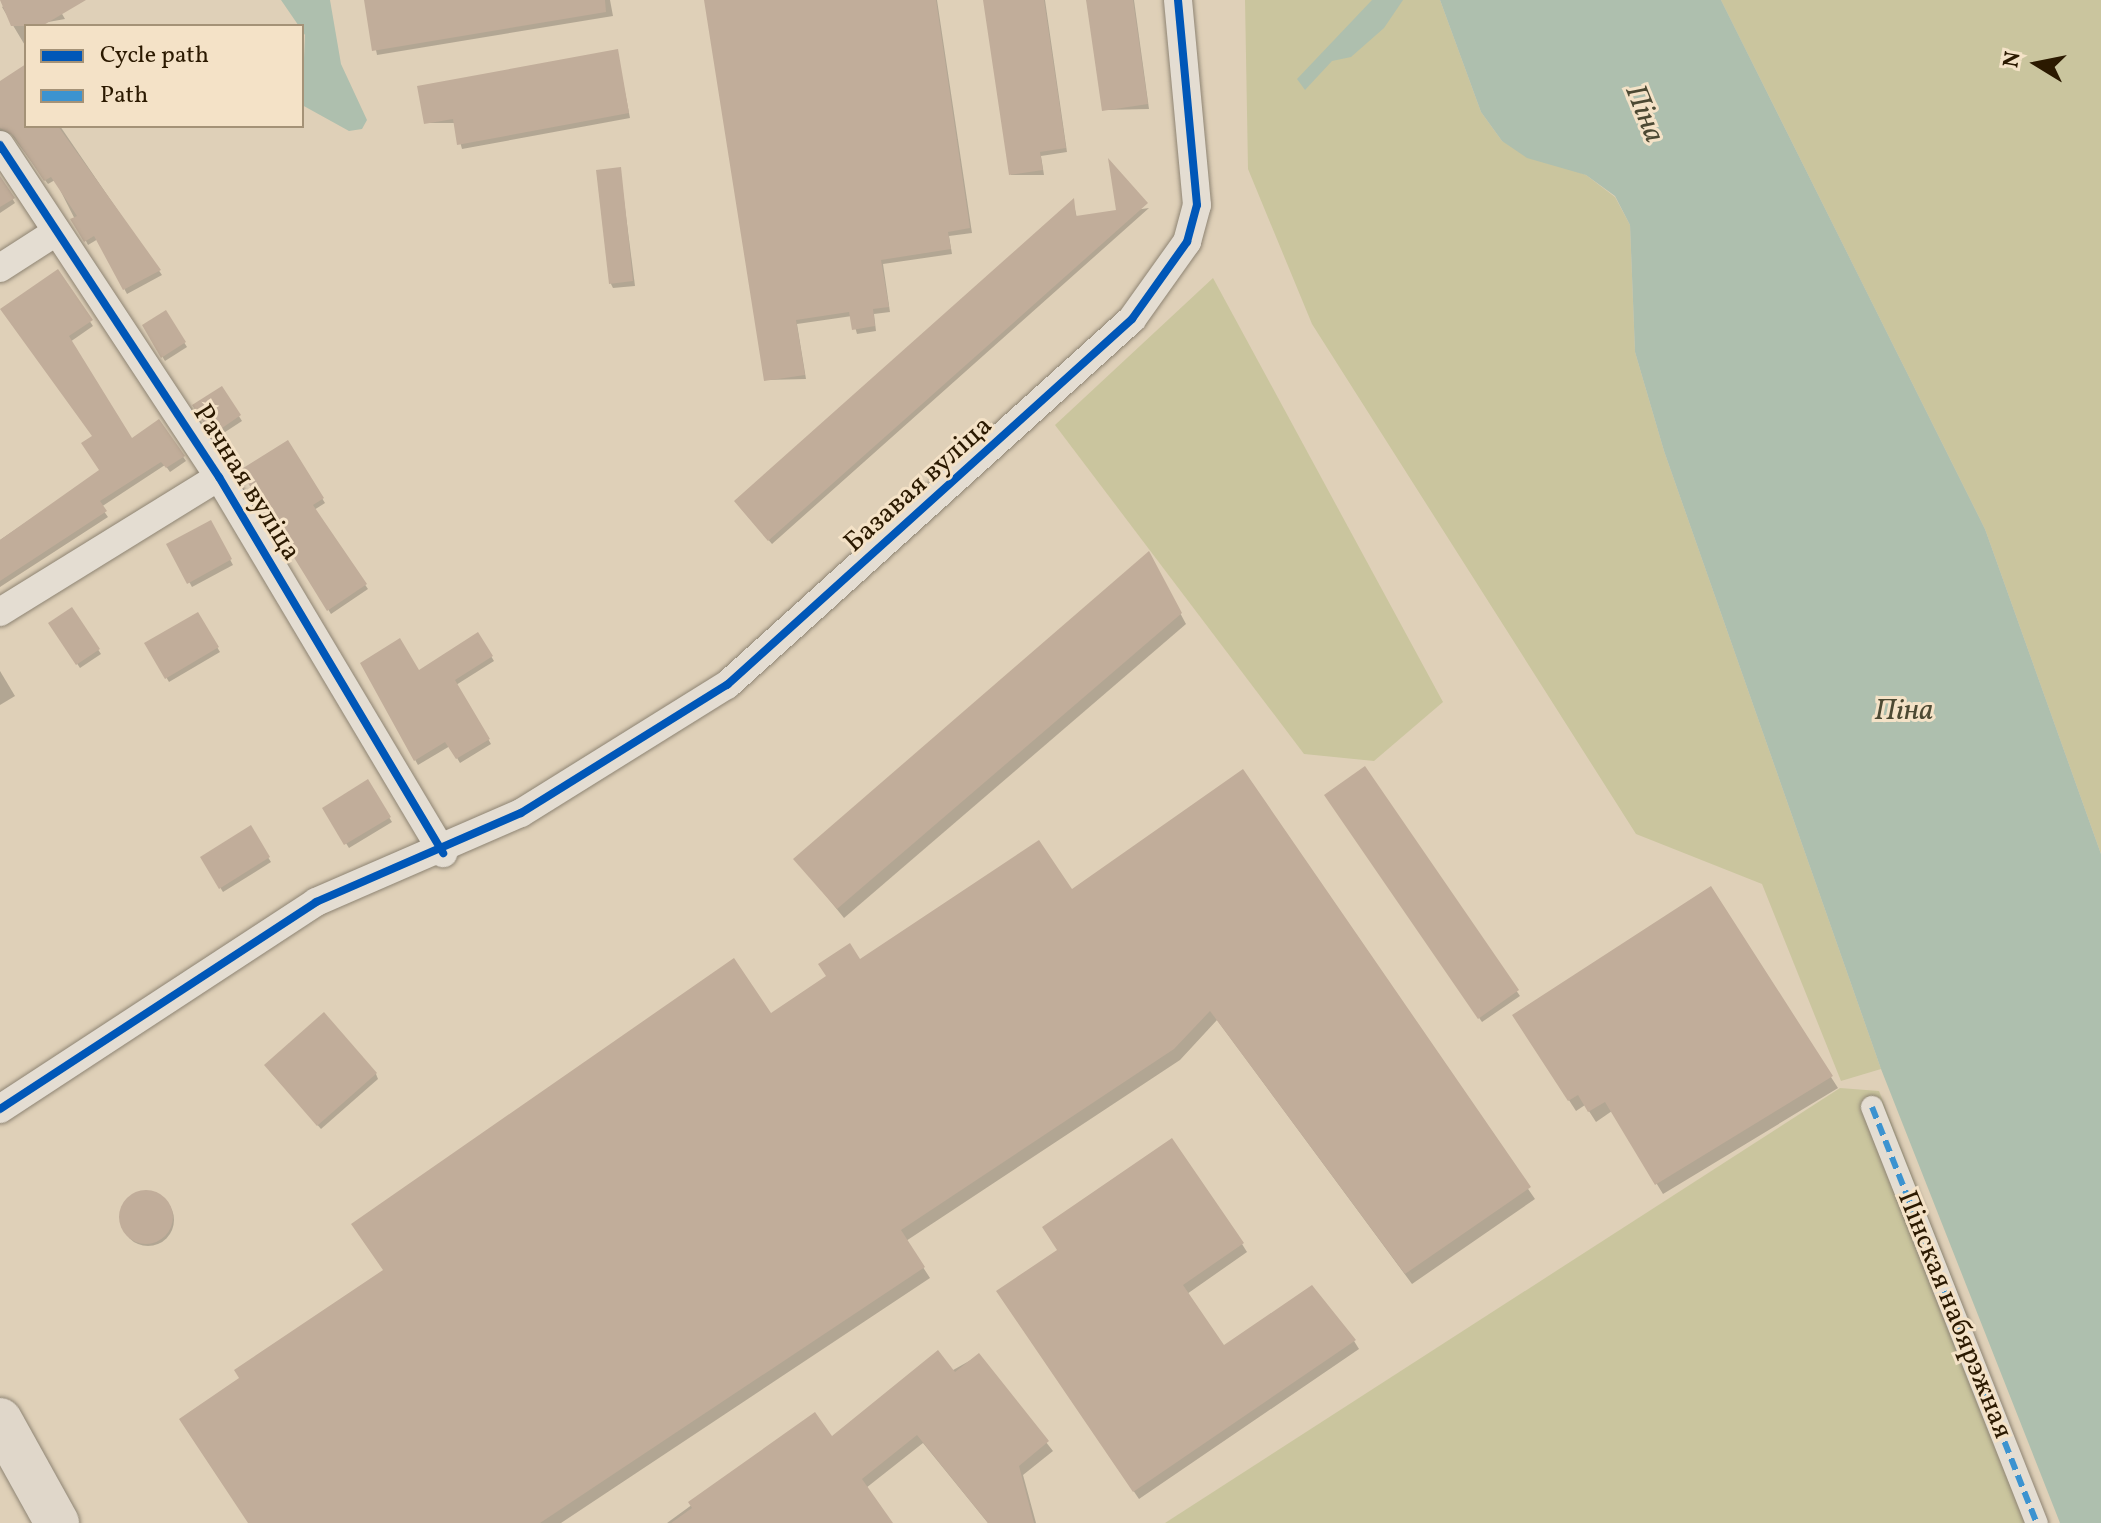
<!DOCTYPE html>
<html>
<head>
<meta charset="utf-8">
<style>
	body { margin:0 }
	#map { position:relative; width:2101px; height:1523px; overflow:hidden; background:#dfd0b8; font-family:Vollkorn,serif }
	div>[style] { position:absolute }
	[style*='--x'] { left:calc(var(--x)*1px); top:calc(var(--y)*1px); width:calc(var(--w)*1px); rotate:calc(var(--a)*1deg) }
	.green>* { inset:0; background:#cac59e }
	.water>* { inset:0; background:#aebfae }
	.shadow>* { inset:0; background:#0003 }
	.round { border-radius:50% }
	.building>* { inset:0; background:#c1ad9a }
	.roads { filter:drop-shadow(0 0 2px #8e8473) drop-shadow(0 0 2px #8e8473) }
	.pedestrian>* { height:22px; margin:-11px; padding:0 11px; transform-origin:11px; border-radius:11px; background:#e4ddd2 }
	.minor>* { height:28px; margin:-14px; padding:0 14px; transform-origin:14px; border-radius:14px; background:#e4ddd2 }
	.primary>* { height:44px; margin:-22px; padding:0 22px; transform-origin:22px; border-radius:22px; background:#e0d7ca }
	.quiet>* { height:6px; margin-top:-3px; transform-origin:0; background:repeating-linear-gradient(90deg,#3c93d0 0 12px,transparent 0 18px) }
	.cycleway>* { height:8px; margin:-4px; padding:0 4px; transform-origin:4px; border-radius:4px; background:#0057b8 }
	span { translate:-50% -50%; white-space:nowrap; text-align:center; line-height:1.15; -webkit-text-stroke:6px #f4e2c7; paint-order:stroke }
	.street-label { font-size:28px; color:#2b1900 }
	.water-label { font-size:30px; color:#4c4933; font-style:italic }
	.legend { position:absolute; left:24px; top:24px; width:280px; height:104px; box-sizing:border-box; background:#f4e2c7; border:2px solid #a49277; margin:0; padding:10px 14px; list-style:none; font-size:24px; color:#2b1900 }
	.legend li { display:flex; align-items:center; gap:16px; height:40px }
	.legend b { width:40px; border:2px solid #a49277 }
	.north { position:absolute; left:1997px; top:24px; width:80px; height:80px; -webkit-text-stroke:6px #f4e2c7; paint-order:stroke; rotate:280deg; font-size:22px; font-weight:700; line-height:32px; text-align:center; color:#2b1900 }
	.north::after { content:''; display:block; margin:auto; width:28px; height:36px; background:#2b1900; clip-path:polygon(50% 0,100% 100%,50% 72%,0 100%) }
</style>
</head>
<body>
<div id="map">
	<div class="green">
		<div style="clip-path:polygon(1245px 0,1440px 0,1481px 112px,1502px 141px,1586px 175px,1615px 197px,1630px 225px,1635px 352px,1664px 451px,1881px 1069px,1841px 1081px,1762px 884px,1636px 834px,1312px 324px,1248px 169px)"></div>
		<div style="clip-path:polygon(1721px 0,2101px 0,2101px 854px,1985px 529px)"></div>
		<div style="clip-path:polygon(1213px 278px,1443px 702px,1374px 761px,1304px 754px,1055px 425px)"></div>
		<div style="clip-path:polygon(1840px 1088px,1879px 1091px,2048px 1523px,1165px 1523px)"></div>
	</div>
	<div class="water">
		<div style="clip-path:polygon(281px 0,330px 0,341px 64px,367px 120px,362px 129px,349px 131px,302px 105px,305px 35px)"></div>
		<div style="clip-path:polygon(1372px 0,1403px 0,1384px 28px,1351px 57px,1332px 61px,1305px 90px,1297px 79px)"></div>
		<div style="clip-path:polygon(1440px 0,1721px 0,1985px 529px,2101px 854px,2101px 1523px,2060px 1523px,1881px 1069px,1664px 451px,1635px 352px,1630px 225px,1615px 196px,1586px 175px,1527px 158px,1502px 141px,1481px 112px)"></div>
	</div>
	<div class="shadow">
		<div style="clip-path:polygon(15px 0,54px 0,65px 19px,26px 26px,26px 47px,2px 7px)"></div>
		<div style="clip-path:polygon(366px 0,610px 0,613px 16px,377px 55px)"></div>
		<div style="clip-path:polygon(706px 0,937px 0,972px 233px,949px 236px,952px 254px,883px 264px,890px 312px,874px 314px,876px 331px,857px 334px,852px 316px,797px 324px,806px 379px,766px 380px)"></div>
		<div style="clip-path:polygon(985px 0,1045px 0,1067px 152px,1041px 156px,1044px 175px,1011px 175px)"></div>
		<div style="clip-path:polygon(1088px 0,1134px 0,1149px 109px,1104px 110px)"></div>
		<div style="clip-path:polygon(617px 51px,630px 118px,462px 149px,455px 123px,426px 123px)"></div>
		<div style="clip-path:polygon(26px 67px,26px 126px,60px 126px,162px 275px,127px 294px,98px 239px,88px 245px,55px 180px,48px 184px,11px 134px,0 135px,0 86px)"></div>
		<div style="clip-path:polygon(620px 169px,635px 286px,613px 288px,611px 284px)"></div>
		<div style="clip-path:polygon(0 178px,15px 203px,0 213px)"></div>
		<div style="clip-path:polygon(1073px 201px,1077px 218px,1149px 208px,772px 544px,739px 506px)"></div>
		<div style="clip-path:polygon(57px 272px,93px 326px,70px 342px,131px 441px,159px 422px,186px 461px,170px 472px,165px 465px,101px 507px,108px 517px,0 587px,0 540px,101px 471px,94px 437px,5px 314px)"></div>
		<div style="clip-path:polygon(165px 312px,187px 347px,165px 361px,144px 326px)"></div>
		<div style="clip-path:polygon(222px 389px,242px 421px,216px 438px,195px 406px)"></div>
		<div style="clip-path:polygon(287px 442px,325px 503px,314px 510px,368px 589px,331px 614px,242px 470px)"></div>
		<div style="clip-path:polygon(210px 522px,233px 565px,192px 587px,169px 545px)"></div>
		<div style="clip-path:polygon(1148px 554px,1186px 624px,844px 918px,796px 859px)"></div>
		<div style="clip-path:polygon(72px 610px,101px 654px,80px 668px,51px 624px)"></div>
		<div style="clip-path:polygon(198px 615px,220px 652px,169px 682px,147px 644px)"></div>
		<div style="clip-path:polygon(478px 635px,494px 661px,456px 685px,491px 744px,460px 763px,450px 746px,418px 765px,362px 664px,419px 672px)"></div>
		<div style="clip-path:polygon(0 671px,15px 696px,0 705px)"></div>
		<div style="clip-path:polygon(1365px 769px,1520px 996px,1482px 1022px,1330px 800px)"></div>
		<div style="clip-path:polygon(1242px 772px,1535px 1199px,1412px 1284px,1217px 1020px,1180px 1060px,906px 1241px,930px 1278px,561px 1523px,249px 1523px,771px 1015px,860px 962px,1072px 892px)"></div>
		<div style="clip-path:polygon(367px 782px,392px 822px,349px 848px,324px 808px)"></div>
		<div style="clip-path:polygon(250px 828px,271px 862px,223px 892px,202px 858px)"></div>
		<div style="clip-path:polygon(1710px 888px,1838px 1088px,1663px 1194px,1612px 1111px,1596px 1122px,1585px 1105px,1576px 1111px,1521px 1026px)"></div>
		<div style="clip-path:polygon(269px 1070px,376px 1074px,378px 1079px,321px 1129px)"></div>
		<div class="round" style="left:122px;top:1194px;width:52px;height:52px"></div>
		<div style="clip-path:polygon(1242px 1244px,1247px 1252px,1187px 1294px,1224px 1348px,1354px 1341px,1359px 1349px,1139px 1499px,1004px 1300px,1059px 1251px)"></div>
		<div style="clip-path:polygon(978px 1356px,1053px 1451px,1023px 1475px,1036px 1523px,988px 1523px,923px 1443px,866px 1488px,891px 1523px,667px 1523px,815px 1415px,831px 1439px)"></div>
	</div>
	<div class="building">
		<div style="clip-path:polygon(0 0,86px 0,42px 26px,11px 26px)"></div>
		<div style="clip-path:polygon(364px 0,605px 0,606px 12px,372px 51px)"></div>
		<div style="clip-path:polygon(704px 0,936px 0,970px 228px,948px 232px,951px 249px,881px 260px,889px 307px,873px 309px,875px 326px,852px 330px,849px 312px,796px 320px,805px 375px,764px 381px)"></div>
		<div style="clip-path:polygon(983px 0,1044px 0,1066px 148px,1040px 152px,1043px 170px,1009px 175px)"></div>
		<div style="clip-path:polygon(1086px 0,1133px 0,1148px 104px,1102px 111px)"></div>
		<div style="clip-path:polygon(618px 49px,629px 113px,457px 145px,453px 119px,424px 124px,417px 86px)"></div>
		<div style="clip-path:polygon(26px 64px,26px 126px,58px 126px,161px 270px,123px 290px,94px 236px,84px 242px,78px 232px,70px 219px,77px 216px,51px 177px,44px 181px,14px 136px,0 128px,0 81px)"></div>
		<div style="clip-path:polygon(1108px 158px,1148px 203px,768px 541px,734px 501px,1074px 198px,1076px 216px,1116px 210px)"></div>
		<div style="clip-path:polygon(621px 167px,633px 281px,609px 284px,596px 170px)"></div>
		<div style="clip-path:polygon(0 176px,15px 198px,0 207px)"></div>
		<div style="clip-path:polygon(58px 269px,93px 320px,69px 336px,132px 438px,159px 419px,185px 456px,166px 468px,161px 462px,100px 501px,107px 511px,0 581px,0 540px,99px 470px,81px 443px,92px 436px,0 309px)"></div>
		<div style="clip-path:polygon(166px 310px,186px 342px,161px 358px,142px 325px)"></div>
		<div style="clip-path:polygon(222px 386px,241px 415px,212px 435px,192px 405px)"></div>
		<div style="clip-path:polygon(288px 440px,324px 498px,313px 505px,367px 584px,327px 611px,240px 470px)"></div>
		<div style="clip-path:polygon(211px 520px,232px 559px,187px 584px,166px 544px)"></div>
		<div style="clip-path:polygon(1149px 551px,1182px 613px,837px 909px,793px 859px)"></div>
		<div style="clip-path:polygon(72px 607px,100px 649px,76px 665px,48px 623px)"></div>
		<div style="clip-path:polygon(198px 612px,219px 647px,165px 679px,144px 643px)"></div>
		<div style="clip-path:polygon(478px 632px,493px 656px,455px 680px,490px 739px,456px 759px,445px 742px,414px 761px,360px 663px,400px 638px,419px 670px)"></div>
		<div style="clip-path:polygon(1365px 766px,1519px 990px,1478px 1019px,1324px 795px)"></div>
		<div style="clip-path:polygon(1243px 769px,1531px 1187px,1405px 1274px,1210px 1011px,1174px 1049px,901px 1230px,925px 1267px,540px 1523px,248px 1523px,179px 1419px,239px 1378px,234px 1370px,383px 1270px,351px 1224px,734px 958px,771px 1013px,826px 976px,818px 964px,850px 943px,860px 959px,1039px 840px,1072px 889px)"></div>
		<div style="clip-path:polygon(368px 779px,391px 817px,344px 845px,322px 808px)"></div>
		<div style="clip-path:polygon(251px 825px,270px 857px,219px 889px,200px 857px)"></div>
		<div style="clip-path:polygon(1711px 886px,1833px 1076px,1655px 1185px,1605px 1102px,1588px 1112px,1578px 1095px,1568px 1101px,1512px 1015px)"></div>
		<div style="clip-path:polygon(324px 1012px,377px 1073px,317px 1126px,264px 1065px)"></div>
		<div style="clip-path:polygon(1172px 1138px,1244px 1243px,1183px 1285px,1224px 1345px,1312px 1285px,1356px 1340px,1133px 1492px,996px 1291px,1057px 1250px,1042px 1227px)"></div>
		<div class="round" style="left:119px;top:1190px;width:54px;height:54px"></div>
		<div style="clip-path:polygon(938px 1350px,955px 1372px,979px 1353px,1049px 1441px,1019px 1466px,1034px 1523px,988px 1523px,917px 1435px,862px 1479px,893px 1523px,671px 1523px,692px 1508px,688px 1502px,815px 1412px,832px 1436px)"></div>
	</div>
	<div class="roads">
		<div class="pedestrian">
			<div style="--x:1872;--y:1107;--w:448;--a:68.4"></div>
		</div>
		<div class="minor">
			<div style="--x:0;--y:145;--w:398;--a:56.6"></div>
			<div style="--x:219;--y:477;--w:438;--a:59.2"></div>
			<div style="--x:0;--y:268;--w:67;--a:-32.7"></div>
			<div style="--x:0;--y:612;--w:257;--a:-31.7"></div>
			<div style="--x:0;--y:1109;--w:378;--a:-33.2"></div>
			<div style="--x:316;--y:902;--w:223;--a:-23.5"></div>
			<div style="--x:521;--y:813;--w:243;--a:-31.9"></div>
			<div style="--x:727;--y:685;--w:546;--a:-42.1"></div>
			<div style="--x:1132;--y:319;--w:95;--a:-54.5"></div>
			<div style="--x:1187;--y:242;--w:38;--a:-75"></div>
			<div style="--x:1197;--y:205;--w:206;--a:-95.3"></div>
		</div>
		<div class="primary">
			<div style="--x:0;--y:1420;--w:118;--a:61"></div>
		</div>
	</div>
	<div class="quiet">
		<div style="--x:1872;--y:1107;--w:448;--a:68.4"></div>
	</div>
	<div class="cycleway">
		<div style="--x:0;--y:145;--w:398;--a:56.6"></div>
		<div style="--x:219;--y:477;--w:438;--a:59.2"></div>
		<div style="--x:0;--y:1109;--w:378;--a:-33.2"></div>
		<div style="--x:316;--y:902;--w:223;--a:-23.5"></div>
		<div style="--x:521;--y:813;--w:243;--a:-31.9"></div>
		<div style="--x:727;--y:685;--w:546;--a:-42.1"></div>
		<div style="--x:1132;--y:319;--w:95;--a:-54.5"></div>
		<div style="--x:1187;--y:242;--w:38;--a:-75"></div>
		<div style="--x:1197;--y:205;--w:206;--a:-95.3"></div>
	</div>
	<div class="street-label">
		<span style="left:246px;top:483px;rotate:58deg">Рачная вуліца</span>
		<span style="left:919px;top:485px;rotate:-42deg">Базавая вуліца</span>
		<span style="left:1954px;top:1315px;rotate:68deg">Пінская набярэжная</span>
	</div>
	<div class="water-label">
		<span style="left:1644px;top:114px;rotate:68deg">Піна</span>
		<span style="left:1904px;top:711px">Піна</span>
	</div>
	<ul class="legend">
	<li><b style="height:10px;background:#0057b8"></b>Cycle path</li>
	<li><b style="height:10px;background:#3c93d0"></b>Path</li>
	</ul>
	<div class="north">N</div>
</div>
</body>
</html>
